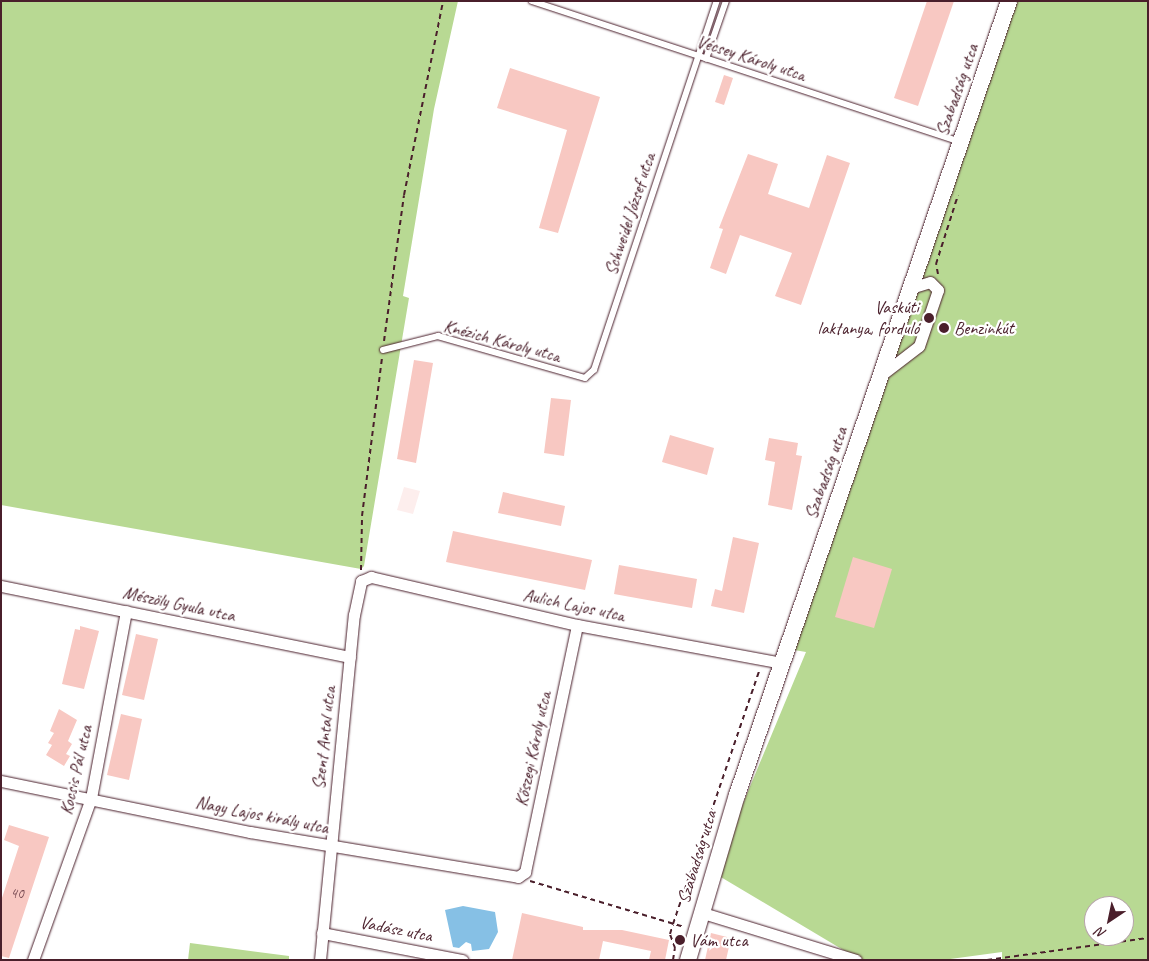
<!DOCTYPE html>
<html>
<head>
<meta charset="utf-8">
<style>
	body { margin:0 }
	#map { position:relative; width:1149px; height:961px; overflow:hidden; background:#fff; font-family:Caveat,sans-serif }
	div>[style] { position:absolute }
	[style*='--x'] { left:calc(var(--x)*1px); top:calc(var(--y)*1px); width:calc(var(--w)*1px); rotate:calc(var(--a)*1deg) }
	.built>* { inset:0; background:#fdeeed }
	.green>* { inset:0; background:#b8d993 }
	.water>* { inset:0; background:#86c0e5 }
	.building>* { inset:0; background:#f8c8c2 }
	.path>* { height:2px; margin-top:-1px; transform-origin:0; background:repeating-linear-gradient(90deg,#4a1f2b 0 5px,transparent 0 9px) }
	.roads { filter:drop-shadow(0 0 1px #4a1f2b) drop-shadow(0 0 1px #4a1f2b) }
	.lane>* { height:5.5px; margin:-2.75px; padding:0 2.75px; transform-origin:2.75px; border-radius:2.75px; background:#fff }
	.street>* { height:11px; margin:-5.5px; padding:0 5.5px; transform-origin:5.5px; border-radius:5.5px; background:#fff }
	.secondary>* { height:16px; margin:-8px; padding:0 8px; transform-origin:8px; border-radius:8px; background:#fff }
	.dots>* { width:14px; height:14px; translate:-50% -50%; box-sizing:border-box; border:2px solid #fff; border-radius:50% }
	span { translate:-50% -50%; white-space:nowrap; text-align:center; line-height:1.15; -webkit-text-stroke:4.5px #fff; paint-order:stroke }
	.number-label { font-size:15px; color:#764951 }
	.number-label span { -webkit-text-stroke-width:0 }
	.street-label { font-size:18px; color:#4a1f2b }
	.poi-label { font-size:18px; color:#4a1f2b }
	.right { translate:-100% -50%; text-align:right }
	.left { translate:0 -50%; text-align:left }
	.frame { position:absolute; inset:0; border:2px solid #4a1f2b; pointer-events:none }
	.north { position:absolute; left:1084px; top:896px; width:50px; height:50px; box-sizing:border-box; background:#fff; border:1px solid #b7a5aa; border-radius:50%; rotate:214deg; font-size:14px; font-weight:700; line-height:20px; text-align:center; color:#4a1f2b }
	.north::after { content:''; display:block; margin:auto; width:18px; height:22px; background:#4a1f2b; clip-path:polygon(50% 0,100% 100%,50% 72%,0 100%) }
</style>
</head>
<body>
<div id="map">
	<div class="built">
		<div style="clip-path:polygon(404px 487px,420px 491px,413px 514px,397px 510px)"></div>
	</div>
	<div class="green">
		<div style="clip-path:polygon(1px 1px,458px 1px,434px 109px,403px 296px,409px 298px,364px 566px,361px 569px,1px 505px)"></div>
		<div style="clip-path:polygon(evenodd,1012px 1px,1148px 1px,1148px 960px,1002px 960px,1002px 952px,943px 960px,860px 960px,714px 873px,806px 652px,794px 650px,1012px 1px,1094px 906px,1124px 906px,1124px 936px,1094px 936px,1094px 906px)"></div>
		<div style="clip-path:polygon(190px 943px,289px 956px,289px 960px,188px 960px)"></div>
	</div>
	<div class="water">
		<div style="clip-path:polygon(463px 906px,495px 912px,498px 932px,489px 949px,472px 951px,471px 944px,466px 942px,459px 948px,453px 947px,445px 910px)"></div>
	</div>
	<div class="building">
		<div style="clip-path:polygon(927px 1px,954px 1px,918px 106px,894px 98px)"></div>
		<div style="clip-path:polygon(510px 68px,600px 97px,558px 233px,539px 228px,567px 130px,497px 108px)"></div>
		<div style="clip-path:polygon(724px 75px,733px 78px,724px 105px,715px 102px)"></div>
		<div style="clip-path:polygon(748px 154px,778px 164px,768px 194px,809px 208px,827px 155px,850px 163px,801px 305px,775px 296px,792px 253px,740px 235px,726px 274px,710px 268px,723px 229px,719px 228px)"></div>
		<div style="clip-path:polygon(414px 360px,433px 363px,416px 463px,397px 459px)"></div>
		<div style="clip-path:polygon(551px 398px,571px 400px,564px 456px,544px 453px)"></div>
		<div style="clip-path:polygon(670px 435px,714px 448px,707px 475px,662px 462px)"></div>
		<div style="clip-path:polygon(769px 438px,798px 443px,796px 455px,802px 456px,792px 510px,768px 505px,775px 462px,765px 460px)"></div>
		<div style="clip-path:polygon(503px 492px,565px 506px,561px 526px,498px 513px)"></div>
		<div style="clip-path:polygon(453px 531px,592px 560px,585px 590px,446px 562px)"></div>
		<div style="clip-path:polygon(733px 537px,759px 543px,744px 613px,711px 606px,715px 589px,722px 591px)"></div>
		<div style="clip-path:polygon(853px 557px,892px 569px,874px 628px,835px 617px)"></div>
		<div style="clip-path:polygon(619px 565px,697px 579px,692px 608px,614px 594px)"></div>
		<div style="clip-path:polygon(80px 626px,99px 631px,84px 689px,62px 684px,75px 629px,80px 630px)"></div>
		<div style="clip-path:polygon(136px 634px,158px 639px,144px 700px,122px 695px)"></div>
		<div style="clip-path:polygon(59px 709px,77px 720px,68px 741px,72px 744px,66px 754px,70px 756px,64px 766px,46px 755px,52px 745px,48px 743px,54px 733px,50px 731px)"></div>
		<div style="clip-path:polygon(121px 714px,142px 719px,129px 780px,107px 775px)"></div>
		<div style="clip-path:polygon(9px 825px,49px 837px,9px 958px,1px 956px,1px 901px,19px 846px,4px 840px)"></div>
		<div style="clip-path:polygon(522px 913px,583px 927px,583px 930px,622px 930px,669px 940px,665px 960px,649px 960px,651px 951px,603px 941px,599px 960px,512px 960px)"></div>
		<div style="clip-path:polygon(711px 933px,731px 938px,726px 960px,705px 960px)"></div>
	</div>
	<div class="path">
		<div style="--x:938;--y:274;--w:10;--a:-101"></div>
		<div style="--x:936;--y:264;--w:72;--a:-72.3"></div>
		<div style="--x:384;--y:341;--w:147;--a:-82.2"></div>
		<div style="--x:404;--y:195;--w:198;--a:-78.6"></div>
		<div style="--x:361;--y:570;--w:54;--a:-88.9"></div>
		<div style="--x:362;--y:516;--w:159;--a:-82.8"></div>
		<div style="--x:530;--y:881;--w:161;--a:16.6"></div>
		<div style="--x:673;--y:960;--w:12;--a:-81"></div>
		<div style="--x:675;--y:948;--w:15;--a:-110"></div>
		<div style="--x:670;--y:934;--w:10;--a:-73"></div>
		<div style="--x:673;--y:924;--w:269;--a:-71.2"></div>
		<div style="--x:987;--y:960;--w:162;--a:-7.8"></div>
	</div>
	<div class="roads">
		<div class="lane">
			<div style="--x:532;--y:1;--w:449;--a:18.2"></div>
			<div style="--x:706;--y:59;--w:61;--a:-71"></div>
			<div style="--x:383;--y:350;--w:57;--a:-14.3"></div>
			<div style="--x:438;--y:336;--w:153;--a:15.9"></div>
			<div style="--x:585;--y:378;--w:12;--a:-42"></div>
			<div style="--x:594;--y:370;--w:389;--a:-71.6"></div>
		</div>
		<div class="street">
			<div style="--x:880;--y:376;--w:49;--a:-37.6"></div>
			<div style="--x:919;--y:346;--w:59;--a:-71.3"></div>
			<div style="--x:938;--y:290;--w:11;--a:-135"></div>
			<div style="--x:930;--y:282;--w:21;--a:163"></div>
			<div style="--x:1;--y:586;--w:356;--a:11.5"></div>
			<div style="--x:1;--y:781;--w:254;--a:11.6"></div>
			<div style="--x:250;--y:832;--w:272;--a:9.5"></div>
			<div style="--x:518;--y:877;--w:9;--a:-36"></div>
			<div style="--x:525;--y:872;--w:252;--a:-78.1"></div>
			<div style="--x:700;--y:912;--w:163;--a:17.1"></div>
			<div style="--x:322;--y:933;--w:143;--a:10.9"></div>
			<div style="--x:33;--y:960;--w:172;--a:-70.3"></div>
			<div style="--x:91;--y:798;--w:190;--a:-79.4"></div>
			<div style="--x:320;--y:960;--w:347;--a:-84.4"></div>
			<div style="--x:354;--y:615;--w:35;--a:-78"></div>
			<div style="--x:361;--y:581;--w:11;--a:-22"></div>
			<div style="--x:371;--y:577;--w:212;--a:13.1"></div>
			<div style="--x:577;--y:625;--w:208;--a:10.5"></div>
		</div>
		<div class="secondary">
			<div style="--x:688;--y:960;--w:172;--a:-73.5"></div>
			<div style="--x:737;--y:795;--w:839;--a:-71.09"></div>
		</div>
	</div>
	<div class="dots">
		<div style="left:929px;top:318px;background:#4a1f2b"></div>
		<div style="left:944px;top:328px;background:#4a1f2b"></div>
		<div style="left:680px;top:940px;background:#4a1f2b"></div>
	</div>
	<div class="number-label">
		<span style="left:17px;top:894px">40</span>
	</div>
	<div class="street-label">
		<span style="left:751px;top:58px;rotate:18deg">Vécsey Károly utca</span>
		<span style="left:957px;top:90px;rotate:-71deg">Szabadság utca</span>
		<span style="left:630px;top:214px;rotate:-72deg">Schweidel József utca</span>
		<span style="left:502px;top:341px;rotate:15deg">Knézich Károly utca</span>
		<span style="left:826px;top:473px;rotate:-71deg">Szabadság utca</span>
		<span style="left:179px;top:604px;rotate:12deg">Mészöly Gyula utca</span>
		<span style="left:574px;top:605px;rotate:12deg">Aulich Lajos utca</span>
		<span style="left:324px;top:738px;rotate:-84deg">Szent Antal utca</span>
		<span style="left:533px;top:749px;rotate:-78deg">Kőszegi Károly utca</span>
		<span style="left:76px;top:770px;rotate:-77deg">Kocsis Pál utca</span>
		<span style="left:262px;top:815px;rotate:11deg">Nagy Lajos király utca</span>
		<span style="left:697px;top:857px;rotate:-73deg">Szabadság utca</span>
		<span style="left:396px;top:929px;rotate:11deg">Vadász utca</span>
	</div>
	<div class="poi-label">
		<span class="right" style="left:919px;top:318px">Vaskúti<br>laktanya, forduló</span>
		<span class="left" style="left:954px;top:328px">Benzinkút</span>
		<span class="left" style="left:690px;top:940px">Vám utca</span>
	</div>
	<div class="frame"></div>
	<div class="north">N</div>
</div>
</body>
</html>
